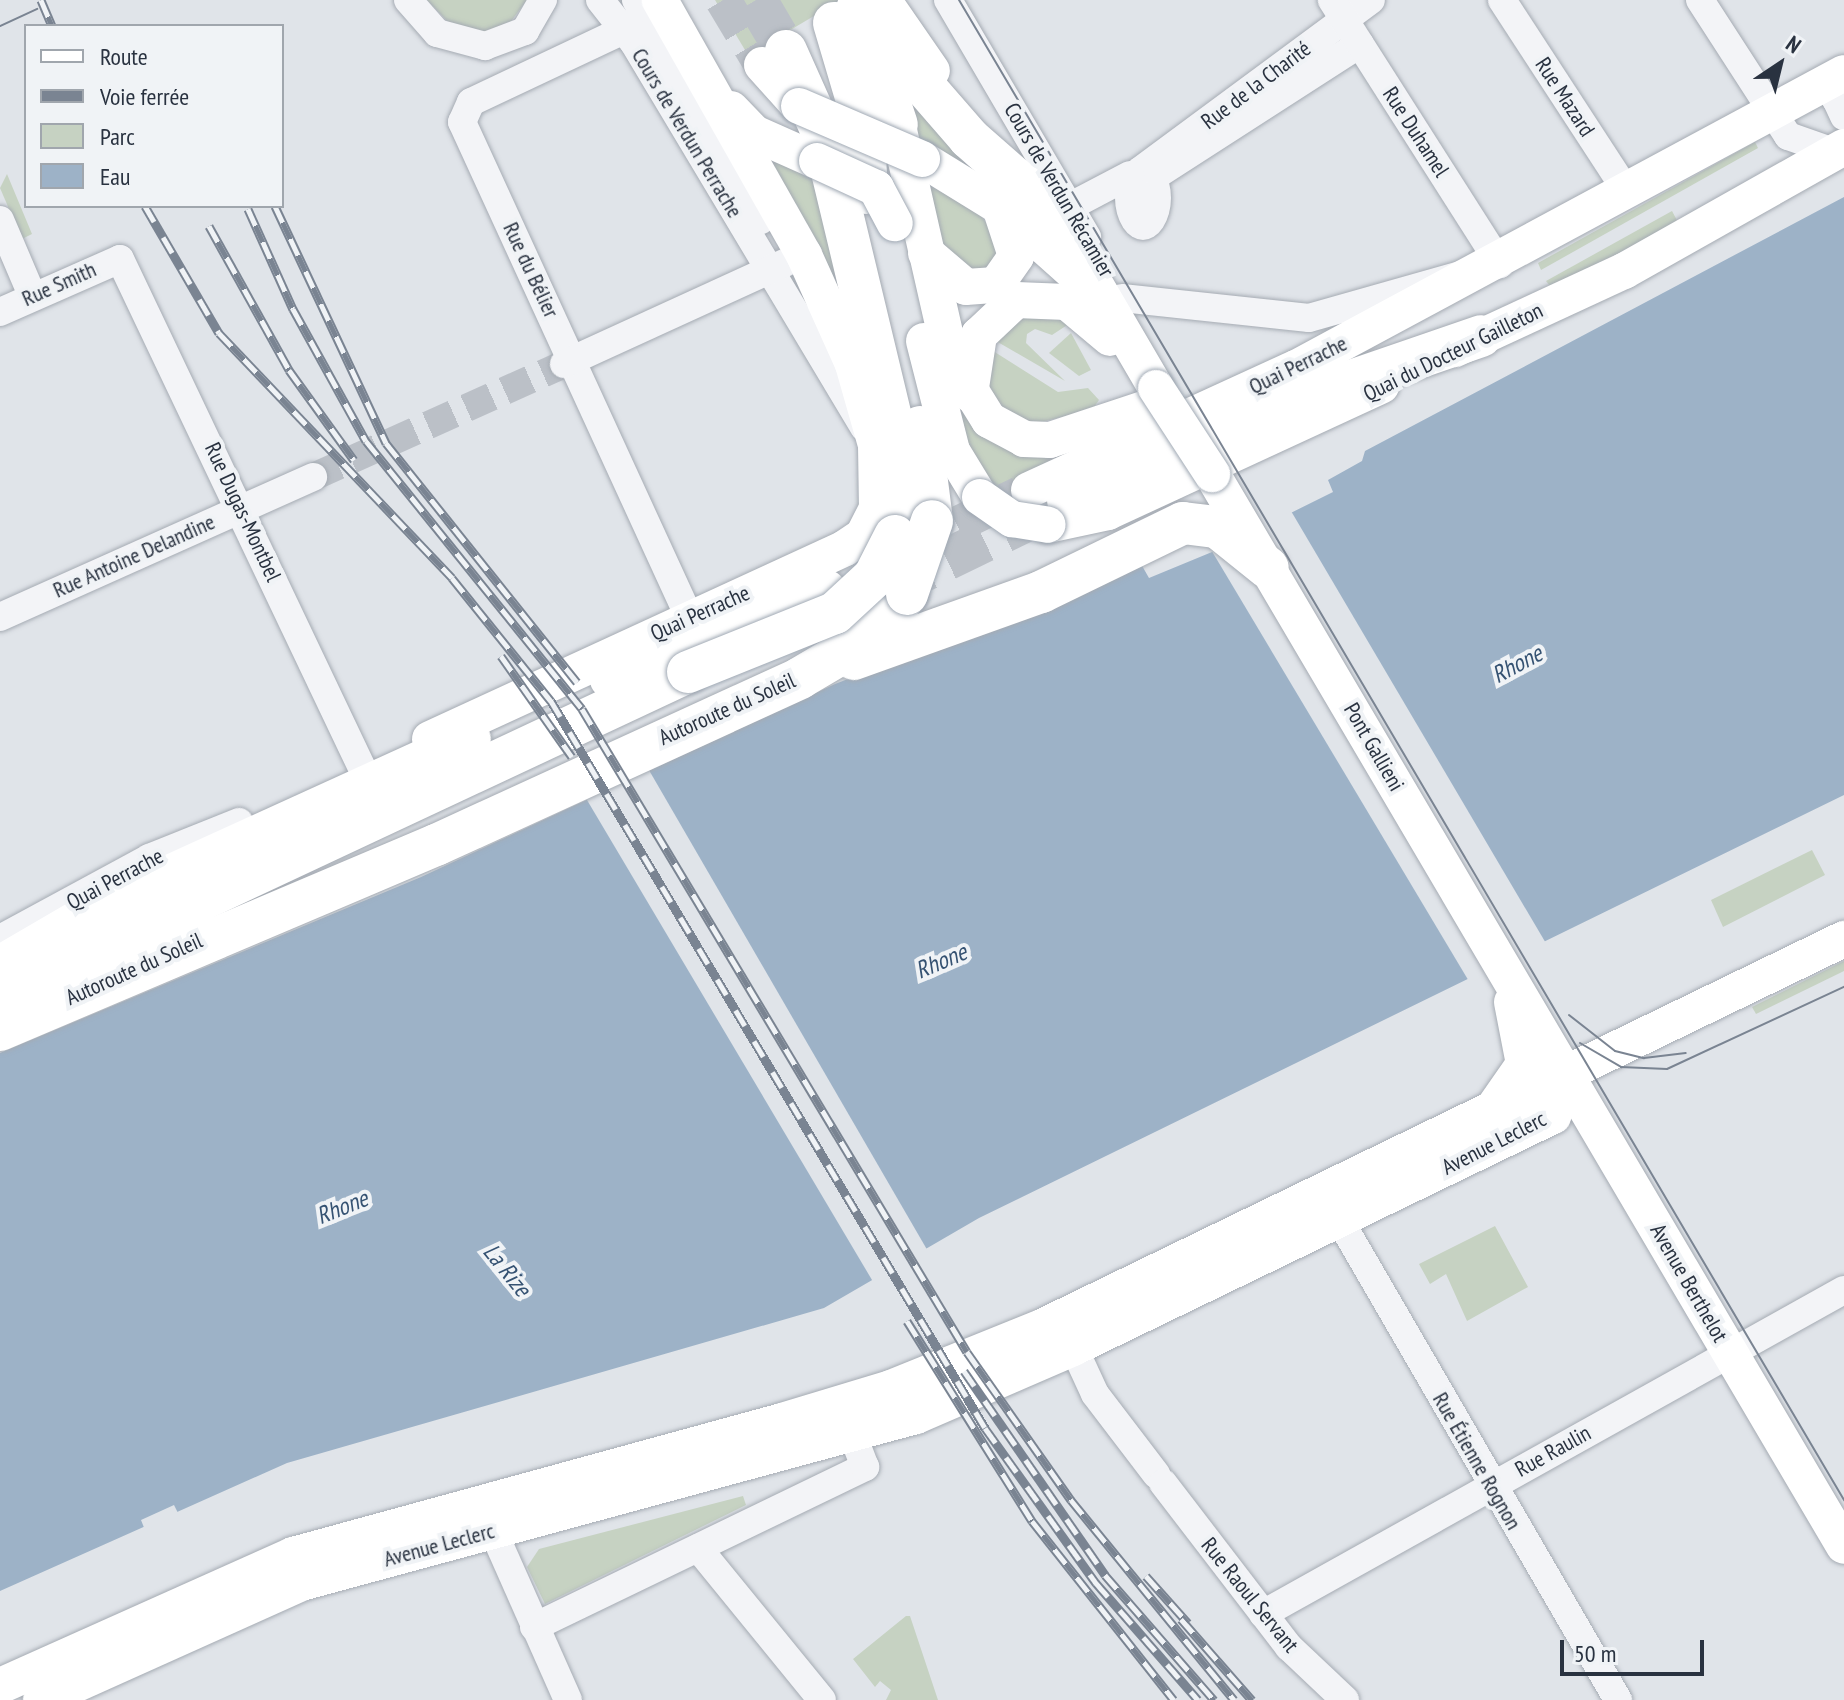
<!DOCTYPE html>
<html>
<head>
<meta charset="utf-8">
<style>
	body { margin:0 }
	#map { position:relative; width:1844px; height:1700px; overflow:hidden; background:#e0e4e9; font-family:"PT Sans Narrow",sans-serif }
	div>[style] { position:absolute }
	[style*='--x'] { left:calc(var(--x)*1px); top:calc(var(--y)*1px); width:calc(var(--w)*1px); rotate:calc(var(--a)*1deg) }
	.green>* { inset:0; background:#c6d2c2 }
	.water>* { inset:0; background:#9db2c7 }
	.pier>* { inset:0; background:#e0e4e9 }
	.minor-tunnel>* { height:28px; margin-top:-14px; transform-origin:0; background:repeating-linear-gradient(90deg,#bbc0c7 0 28px,transparent 0 42px) }
	.major-tunnel>* { height:36px; margin-top:-18px; transform-origin:0; background:repeating-linear-gradient(90deg,#bbc0c7 0 36px,transparent 0 54px) }
	.highway-tunnel>* { height:42px; margin-top:-21px; transform-origin:0; background:repeating-linear-gradient(90deg,#bbc0c7 0 42px,transparent 0 63px) }
	.roads { filter:drop-shadow(0 0 2px #a5abb3) drop-shadow(0 0 2px #a5abb3) }
	.minor>* { height:28px; margin:-14px; padding:0 14px; transform-origin:14px; border-radius:14px; background:#f3f4f7 }
	.minor>.ring { margin:-14px; padding:0; box-sizing:content-box; background:none; border:28px solid #f3f4f7; border-radius:50% }
	.major>* { height:36px; margin:-18px; padding:0 18px; transform-origin:18px; border-radius:18px; background:#fff }
	.highway>* { height:42px; margin:-21px; padding:0 21px; transform-origin:21px; border-radius:21px; background:#fff }
	.tram>* { height:2px; margin:-1px; padding:0 1px; transform-origin:1px; border-radius:1px; background:#7a8492 }
	.rail>* { height:9px; margin-top:-4.5px; transform-origin:0; background:repeating-linear-gradient(90deg,#f0f3f6 0 18px,#7a8492 0 36px); box-sizing:border-box; border-block:2px solid #7a8492 }
	.bridges { filter:drop-shadow(0 0 2px #a0a9b4) drop-shadow(0 0 2px #a0a9b4) }
	.major-bridge>* { height:36px; margin:-18px; padding:0 18px; transform-origin:18px; border-radius:18px; background:#fff }
	.highway-bridge>* { height:42px; margin:-21px; padding:0 21px; transform-origin:21px; border-radius:21px; background:#fff }
	span { translate:-50% -50%; white-space:nowrap; text-align:center; line-height:1.15; -webkit-text-stroke:8px #f0f3f6; paint-order:stroke }
	.street-label { font-size:22px; color:#293240 }
	.water-label { font-size:24px; color:#355272; font-style:italic }
	.legend { position:absolute; left:24px; top:24px; width:260px; height:184px; box-sizing:border-box; background:#f0f3f6; border:2px solid #a0a6ad; margin:0; padding:10px 14px; list-style:none; font-size:24px; color:#293240 }
	.legend li { display:flex; align-items:center; gap:16px; height:40px }
	.legend b { width:40px; border:2px solid #a0a6ad }
	.north { position:absolute; left:1740px; top:24px; width:80px; height:80px; -webkit-text-stroke:6px #f0f3f6; paint-order:stroke; rotate:35deg; font-size:22px; font-weight:700; line-height:32px; text-align:center; color:#293240 }
	.north::after { content:''; display:block; margin:auto; width:28px; height:36px; background:#293240; clip-path:polygon(50% 0,100% 100%,50% 72%,0 100%) }
	.scale { position:absolute; left:1560px; top:1640px; width:144px; height:36px; box-sizing:border-box; border:4px solid #293240; border-top:0; padding-left:10px; font-size:24px; line-height:28px; white-space:nowrap; color:#293240; -webkit-text-stroke:6px #f0f3f6; paint-order:stroke }
</style>
</head>
<body>
<div id="map">
	<div class="green">
		<div style="clip-path:polygon(427px 0,527px 0,509px 24px,490px 33px,453px 27px)"></div>
		<div style="clip-path:polygon(715px 0,841px 0,748px 55px)"></div>
		<div style="clip-path:polygon(896px 73px,1017px 199px,919px 144px)"></div>
		<div style="clip-path:polygon(747px 142px,818px 173px,852px 319px)"></div>
		<div style="clip-path:polygon(1755px 142px,1758px 148px,1541px 270px,1538px 263px)"></div>
		<div style="clip-path:polygon(7px 174px,32px 234px,22px 239px,0 188px)"></div>
		<div style="clip-path:polygon(929px 185px,977px 211px,1003px 244px,982px 278px,944px 249px)"></div>
		<div style="clip-path:polygon(1672px 211px,1679px 224px,1619px 258px,1550px 286px,1546px 281px)"></div>
		<div style="clip-path:polygon(1037px 304px,1078px 318px,1052px 335px,1035px 329px,1027px 334px,1026px 343px,1065px 381px,996px 341px,990px 349px,1058px 392px,1088px 388px,1099px 400px,1092px 410px,1024px 426px,989px 400px,978px 364px,1002px 318px)"></div>
		<div style="clip-path:polygon(1071px 333px,1091px 370px,1079px 376px,1049px 353px)"></div>
		<div style="clip-path:polygon(955px 395px,1080px 453px,993px 490px,965px 448px)"></div>
		<div style="clip-path:polygon(1812px 850px,1825px 875px,1723px 927px,1711px 900px)"></div>
		<div style="clip-path:polygon(1844px 961px,1844px 971px,1756px 1014px,1752px 1007px)"></div>
		<div style="clip-path:polygon(1495px 1226px,1528px 1287px,1467px 1321px,1446px 1274px,1430px 1284px,1419px 1264px)"></div>
		<div style="clip-path:polygon(743px 1496px,746px 1505px,545px 1604px,527px 1567px,539px 1549px)"></div>
		<div style="clip-path:polygon(906px 1616px,910px 1616px,938px 1700px,886px 1700px,891px 1690px,880px 1681px,875px 1687px,853px 1659px)"></div>
	</div>
	<div class="water">
		<div style="clip-path:polygon(1844px 197px,1844px 795px,979px 1218px,824px 1308px,287px 1463px,0 1591px,0 1053px,421px 877px,835px 684px,1141px 564px,1149px 578px,1212px 552px,1333px 492px,1328px 480px,1362px 461px,1365px 451px)"></div>
	</div>
	<div class="pier">
		<div style="clip-path:polygon(1291px 511px,1547px 945px,1470px 983px,1210px 548px)"></div>
		<div style="clip-path:polygon(646px 765px,929px 1253px,875px 1285px,584px 795px)"></div>
		<div style="clip-path:polygon(174px 1505px,179px 1515px,145px 1530px,141px 1520px)"></div>
	</div>
	<div class="minor-tunnel">
		<div style="--x:313;--y:477;--w:275;--a:-24.2"></div>
	</div>
	<div class="major-tunnel">
		<div style="--x:723;--y:0;--w:76;--a:59"></div>
		<div style="--x:908;--y:548;--w:124;--a:-25.7"></div>
	</div>
	<div class="highway-tunnel">
		<div style="--x:756;--y:0;--w:59;--a:59.5"></div>
		<div style="--x:890;--y:587;--w:181;--a:-25.9"></div>
	</div>
	<div class="roads">
		<div class="minor">
			<div style="--x:408;--y:0;--w:44;--a:48.7"></div>
			<div style="--x:437;--y:33;--w:50;--a:15.2"></div>
			<div style="--x:485;--y:46;--w:43;--a:-20.6"></div>
			<div style="--x:525;--y:31;--w:36;--a:-60"></div>
			<div style="--x:600;--y:0;--w:55;--a:51.7"></div>
			<div style="--x:634;--y:43;--w:448;--a:59.1"></div>
			<div style="--x:636;--y:0;--w:253;--a:60.4"></div>
			<div style="--x:948;--y:0;--w:275;--a:59.6"></div>
			<div style="--x:1502;--y:0;--w:230;--a:56.9"></div>
			<div style="--x:1700;--y:0;--w:162;--a:57.1"></div>
			<div style="--x:1788;--y:136;--w:49;--a:19.2"></div>
			<div style="--x:644;--y:12;--w:21;--a:133"></div>
			<div style="--x:630;--y:27;--w:176;--a:154.7"></div>
			<div style="--x:471;--y:102;--w:22;--a:114"></div>
			<div style="--x:462;--y:122;--w:545;--a:65.36"></div>
			<div style="--x:1841;--y:75;--w:25;--a:102"></div>
			<div style="--x:1836;--y:99;--w:19;--a:65"></div>
			<div class="ring" style="left:1129px;top:170px;width:-6px;height:-6px"></div>
			<div style="--x:1141;--y:170;--w:286;--a:-36.5"></div>
			<div style="--x:1158;--y:174;--w:240;--a:-32.8"></div>
			<div style="--x:1069;--y:207;--w:69;--a:-27.7"></div>
			<div style="--x:0;--y:220;--w:82;--a:66.9"></div>
			<div style="--x:1122;--y:298;--w:188;--a:6.1"></div>
			<div style="--x:1309;--y:318;--w:198;--a:-15.8"></div>
			<div style="--x:1500;--y:264;--w:313;--a:-122.5"></div>
			<div style="--x:0;--y:312;--w:131;--a:-23.8"></div>
			<div style="--x:120;--y:259;--w:564;--a:64.57"></div>
			<div style="--x:564;--y:364;--w:243;--a:-24.6"></div>
			<div style="--x:0;--y:617;--w:343;--a:-24.1"></div>
			<div style="--x:0;--y:939;--w:170;--a:-28.5"></div>
			<div style="--x:149;--y:858;--w:97;--a:-21.8"></div>
			<div style="--x:1339;--y:1219;--w:556;--a:59.88"></div>
			<div style="--x:1066;--y:1331;--w:69;--a:65.3"></div>
			<div style="--x:1095;--y:1394;--w:101;--a:52.7"></div>
			<div style="--x:1163;--y:1483;--w:207;--a:52.5"></div>
			<div style="--x:1289;--y:1647;--w:77;--a:43.4"></div>
			<div style="--x:486;--y:1515;--w:202;--a:66.1"></div>
			<div style="--x:698;--y:1548;--w:196;--a:50.8"></div>
			<div style="--x:1263;--y:1614;--w:665;--a:-29.15"></div>
			<div style="--x:534;--y:1627;--w:368;--a:-25.8"></div>
			<div style="--x:865;--y:1467;--w:33;--a:-111"></div>
			<div style="--x:853;--y:1436;--w:22;--a:-156"></div>
		</div>
		<div class="major">
			<div style="--x:883;--y:0;--w:86;--a:55.4"></div>
			<div style="--x:762;--y:65;--w:55;--a:47.9"></div>
			<div style="--x:731;--y:109;--w:33;--a:46"></div>
			<div style="--x:754;--y:133;--w:69;--a:24"></div>
			<div style="--x:898;--y:126;--w:239;--a:77.2"></div>
			<div style="--x:951;--y:359;--w:72;--a:58.1"></div>
			<div style="--x:989;--y:420;--w:40;--a:28"></div>
			<div style="--x:1024;--y:439;--w:26;--a:2"></div>
			<div style="--x:1050;--y:440;--w:111;--a:-18.4"></div>
			<div style="--x:922;--y:159;--w:92;--a:31.6"></div>
			<div style="--x:1000;--y:207;--w:98;--a:41.7"></div>
			<div style="--x:1027;--y:184;--w:50;--a:49.9"></div>
			<div style="--x:1059;--y:222;--w:192;--a:59.7"></div>
			<div style="--x:926;--y:253;--w:52;--a:40.4"></div>
			<div style="--x:966;--y:287;--w:30;--a:-4"></div>
			<div style="--x:996;--y:285;--w:35;--a:-55"></div>
			<div style="--x:1016;--y:256;--w:52;--a:-108.1"></div>
			<div style="--x:924;--y:341;--w:114;--a:75.7"></div>
			<div style="--x:952;--y:451;--w:54;--a:58.7"></div>
			<div style="--x:1455;--y:349;--w:186;--a:-24.8"></div>
			<div style="--x:1624;--y:271;--w:253;--a:-29.4"></div>
			<div style="--x:970;--y:394;--w:60;--a:-81.3"></div>
			<div style="--x:979;--y:335;--w:51;--a:-43.4"></div>
			<div style="--x:1016;--y:300;--w:51;--a:2.2"></div>
			<div style="--x:1067;--y:302;--w:56;--a:39.9"></div>
			<div style="--x:1212;--y:474;--w:1244;--a:59.48"></div>
			<div style="--x:1029;--y:490;--w:294;--a:-24.6"></div>
			<div style="--x:1296;--y:368;--w:622;--a:-28.29"></div>
			<div style="--x:1048;--y:525;--w:61;--a:-12.2"></div>
			<div style="--x:1108;--y:512;--w:301;--a:-24.8"></div>
			<div style="--x:608;--y:680;--w:238;--a:-22.7"></div>
			<div style="--x:430;--y:739;--w:457;--a:-24.7"></div>
			<div style="--x:845;--y:548;--w:22;--a:-34"></div>
			<div style="--x:863;--y:536;--w:30;--a:-63"></div>
			<div style="--x:877;--y:509;--w:64;--a:-90.9"></div>
			<div style="--x:876;--y:445;--w:84;--a:-105.9"></div>
			<div style="--x:853;--y:364;--w:120;--a:-114.2"></div>
			<div style="--x:804;--y:255;--w:293;--a:-119.5"></div>
			<div style="--x:1494;--y:1107;--w:52;--a:-55.1"></div>
			<div style="--x:1524;--y:1064;--w:63;--a:-101"></div>
			<div style="--x:0;--y:1686;--w:321;--a:-24.1"></div>
			<div style="--x:293;--y:1555;--w:507;--a:-15.32"></div>
			<div style="--x:782;--y:1421;--w:114;--a:-16.8"></div>
			<div style="--x:891;--y:1388;--w:163;--a:-22"></div>
			<div style="--x:1042;--y:1327;--w:891;--a:-25.82"></div>
			<div style="--x:41;--y:1700;--w:285;--a:-24.2"></div>
			<div style="--x:301;--y:1583;--w:637;--a:-15.19"></div>
			<div style="--x:916;--y:1416;--w:171;--a:-23.4"></div>
			<div style="--x:1073;--y:1348;--w:533;--a:-25.8"></div>
			<div style="--x:1553;--y:1116;--w:42;--a:-69"></div>
		</div>
		<div class="highway">
			<div style="--x:857;--y:9;--w:171;--a:49"></div>
			<div style="--x:969;--y:138;--w:100;--a:41.3"></div>
			<div style="--x:834;--y:23;--w:102;--a:73.5"></div>
			<div style="--x:863;--y:121;--w:72;--a:86.8"></div>
			<div style="--x:869;--y:40;--w:89;--a:71.8"></div>
			<div style="--x:786;--y:51;--w:91;--a:66"></div>
			<div style="--x:823;--y:134;--w:322;--a:76.5"></div>
			<div style="--x:898;--y:447;--w:89;--a:91.9"></div>
			<div style="--x:920;--y:427;--w:95;--a:82.7"></div>
			<div style="--x:1068;--y:500;--w:200;--a:-24.9"></div>
			<div style="--x:1249;--y:416;--w:245;--a:-19"></div>
			<div style="--x:854;--y:659;--w:199;--a:-19.7"></div>
			<div style="--x:1041;--y:592;--w:158;--a:-25.9"></div>
			<div style="--x:1183;--y:523;--w:34;--a:7"></div>
			<div style="--x:1217;--y:527;--w:65;--a:38.8"></div>
			<div style="--x:115;--y:901;--w:390;--a:-24.5"></div>
			<div style="--x:0;--y:967;--w:159;--a:-30.3"></div>
			<div style="--x:0;--y:994;--w:760;--a:-25.08"></div>
			<div style="--x:0;--y:1030;--w:474;--a:-23"></div>
			<div style="--x:436;--y:845;--w:400;--a:-24.6"></div>
			<div style="--x:800;--y:678;--w:77;--a:-30.6"></div>
			<div style="--x:866;--y:639;--w:61;--a:-47.7"></div>
		</div>
	</div>
	<div class="tram">
		<div style="--x:959;--y:0;--w:1742;--a:59.46"></div>
		<div style="--x:0;--y:26;--w:41;--a:-24.7"></div>
		<div style="--x:1569;--y:1015;--w:58;--a:38"></div>
		<div style="--x:1615;--y:1051;--w:30;--a:14"></div>
		<div style="--x:1644;--y:1058;--w:42;--a:-6.8"></div>
		<div style="--x:1580;--y:1043;--w:48;--a:30.3"></div>
		<div style="--x:1621;--y:1067;--w:46;--a:2.5"></div>
		<div style="--x:1667;--y:1069;--w:195;--a:-24.9"></div>
	</div>
	<div class="rail">
		<div style="--x:41;--y:0;--w:28;--a:67"></div>
		<div style="--x:145;--y:206;--w:147;--a:59.8"></div>
		<div style="--x:219;--y:333;--w:338;--a:46.4"></div>
		<div style="--x:452;--y:578;--w:158;--a:51.2"></div>
		<div style="--x:551;--y:701;--w:847;--a:59.16"></div>
		<div style="--x:985;--y:1428;--w:191;--a:54.4"></div>
		<div style="--x:1096;--y:1583;--w:155;--a:48.9"></div>
		<div style="--x:275;--y:206;--w:262;--a:64.9"></div>
		<div style="--x:386;--y:443;--w:306;--a:51.4"></div>
		<div style="--x:248;--y:209;--w:110;--a:65.8"></div>
		<div style="--x:293;--y:309;--w:151;--a:61.1"></div>
		<div style="--x:366;--y:441;--w:344;--a:51.1"></div>
		<div style="--x:582;--y:709;--w:749;--a:59.09"></div>
		<div style="--x:967;--y:1352;--w:181;--a:54.9"></div>
		<div style="--x:1071;--y:1500;--w:258;--a:50.8"></div>
		<div style="--x:209;--y:226;--w:165;--a:60.9"></div>
		<div style="--x:289;--y:370;--w:111;--a:54.2"></div>
		<div style="--x:501;--y:656;--w:123;--a:54.9"></div>
		<div style="--x:907;--y:1321;--w:236;--a:58"></div>
		<div style="--x:1032;--y:1521;--w:228;--a:51.6"></div>
		<div style="--x:964;--y:1371;--w:248;--a:55.3"></div>
		<div style="--x:1105;--y:1575;--w:166;--a:48.9"></div>
		<div style="--x:1146;--y:1576;--w:63;--a:48.2"></div>
		<div style="--x:1181;--y:1619;--w:108;--a:48.8"></div>
	</div>
	<div class="bridges">
		<div class="major-bridge">
			<div style="--x:799;--y:106;--w:134;--a:23.3"></div>
			<div style="--x:817;--y:161;--w:65;--a:24.6"></div>
			<div style="--x:876;--y:188;--w:40;--a:62"></div>
			<div style="--x:1156;--y:388;--w:103;--a:56.9"></div>
			<div style="--x:980;--y:497;--w:39;--a:35"></div>
			<div style="--x:1012;--y:519;--w:36;--a:9"></div>
		</div>
		<div class="highway-bridge">
			<div style="--x:907;--y:594;--w:77;--a:-71.1"></div>
			<div style="--x:688;--y:672;--w:158;--a:-21.9"></div>
			<div style="--x:835;--y:613;--w:53;--a:-42.7"></div>
			<div style="--x:874;--y:577;--w:46;--a:-62.9"></div>
		</div>
	</div>
	<div class="street-label">
		<span style="left:1256px;top:85px;rotate:-37deg">Rue de la Charité</span>
		<span style="left:1565px;top:97px;rotate:57deg">Rue Mazard</span>
		<span style="left:1416px;top:132px;rotate:57deg">Rue Duhamel</span>
		<span style="left:687px;top:133px;rotate:59deg">Cours de Verdun Perrache</span>
		<span style="left:1059px;top:190px;rotate:60deg">Cours de Verdun Récamier</span>
		<span style="left:531px;top:270px;rotate:65deg">Rue du Bélier</span>
		<span style="left:59px;top:284px;rotate:-24deg">Rue Smith</span>
		<span style="left:1453px;top:352px;rotate:-26deg">Quai du Docteur Gailleton</span>
		<span style="left:1298px;top:365px;rotate:-26deg">Quai Perrache</span>
		<span style="left:243px;top:512px;rotate:65deg">Rue Dugas-Montbel</span>
		<span style="left:134px;top:556px;rotate:-24deg">Rue Antoine Delandine</span>
		<span style="left:700px;top:613px;rotate:-24deg">Quai Perrache</span>
		<span style="left:727px;top:709px;rotate:-24deg">Autoroute du Soleil</span>
		<span style="left:1374px;top:747px;rotate:60deg">Pont Gallieni</span>
		<span style="left:115px;top:879px;rotate:-28deg">Quai Perrache</span>
		<span style="left:134px;top:969px;rotate:-24deg">Autoroute du Soleil</span>
		<span style="left:1494px;top:1143px;rotate:-27deg">Avenue Leclerc</span>
		<span style="left:1689px;top:1283px;rotate:60deg">Avenue Berthelot</span>
		<span style="left:1553px;top:1451px;rotate:-29deg">Rue Raulin</span>
		<span style="left:1477px;top:1461px;rotate:60deg">Rue Étienne Rognon</span>
		<span style="left:439px;top:1545px;rotate:-15deg">Avenue Leclerc</span>
		<span style="left:1250px;top:1595px;rotate:51deg">Rue Raoul Servant</span>
	</div>
	<div class="water-label">
		<span style="left:1517px;top:664px;rotate:-28deg">Rhone</span>
		<span style="left:941px;top:961px;rotate:-23deg">Rhone</span>
		<span style="left:342px;top:1207px;rotate:-22deg">Rhone</span>
		<span style="left:507px;top:1270px;rotate:51deg">La Rize</span>
	</div>
	<ul class="legend">
	<li><b style="height:10px;background:#fff"></b>Route</li>
	<li><b style="height:10px;background:#7a8492"></b>Voie ferrée</li>
	<li><b style="height:22px;background:#c6d2c2"></b>Parc</li>
	<li><b style="height:22px;background:#9db2c7"></b>Eau</li>
	</ul>
	<div class="north">N</div>
	<div class="scale">50 m</div>
</div>
</body>
</html>
